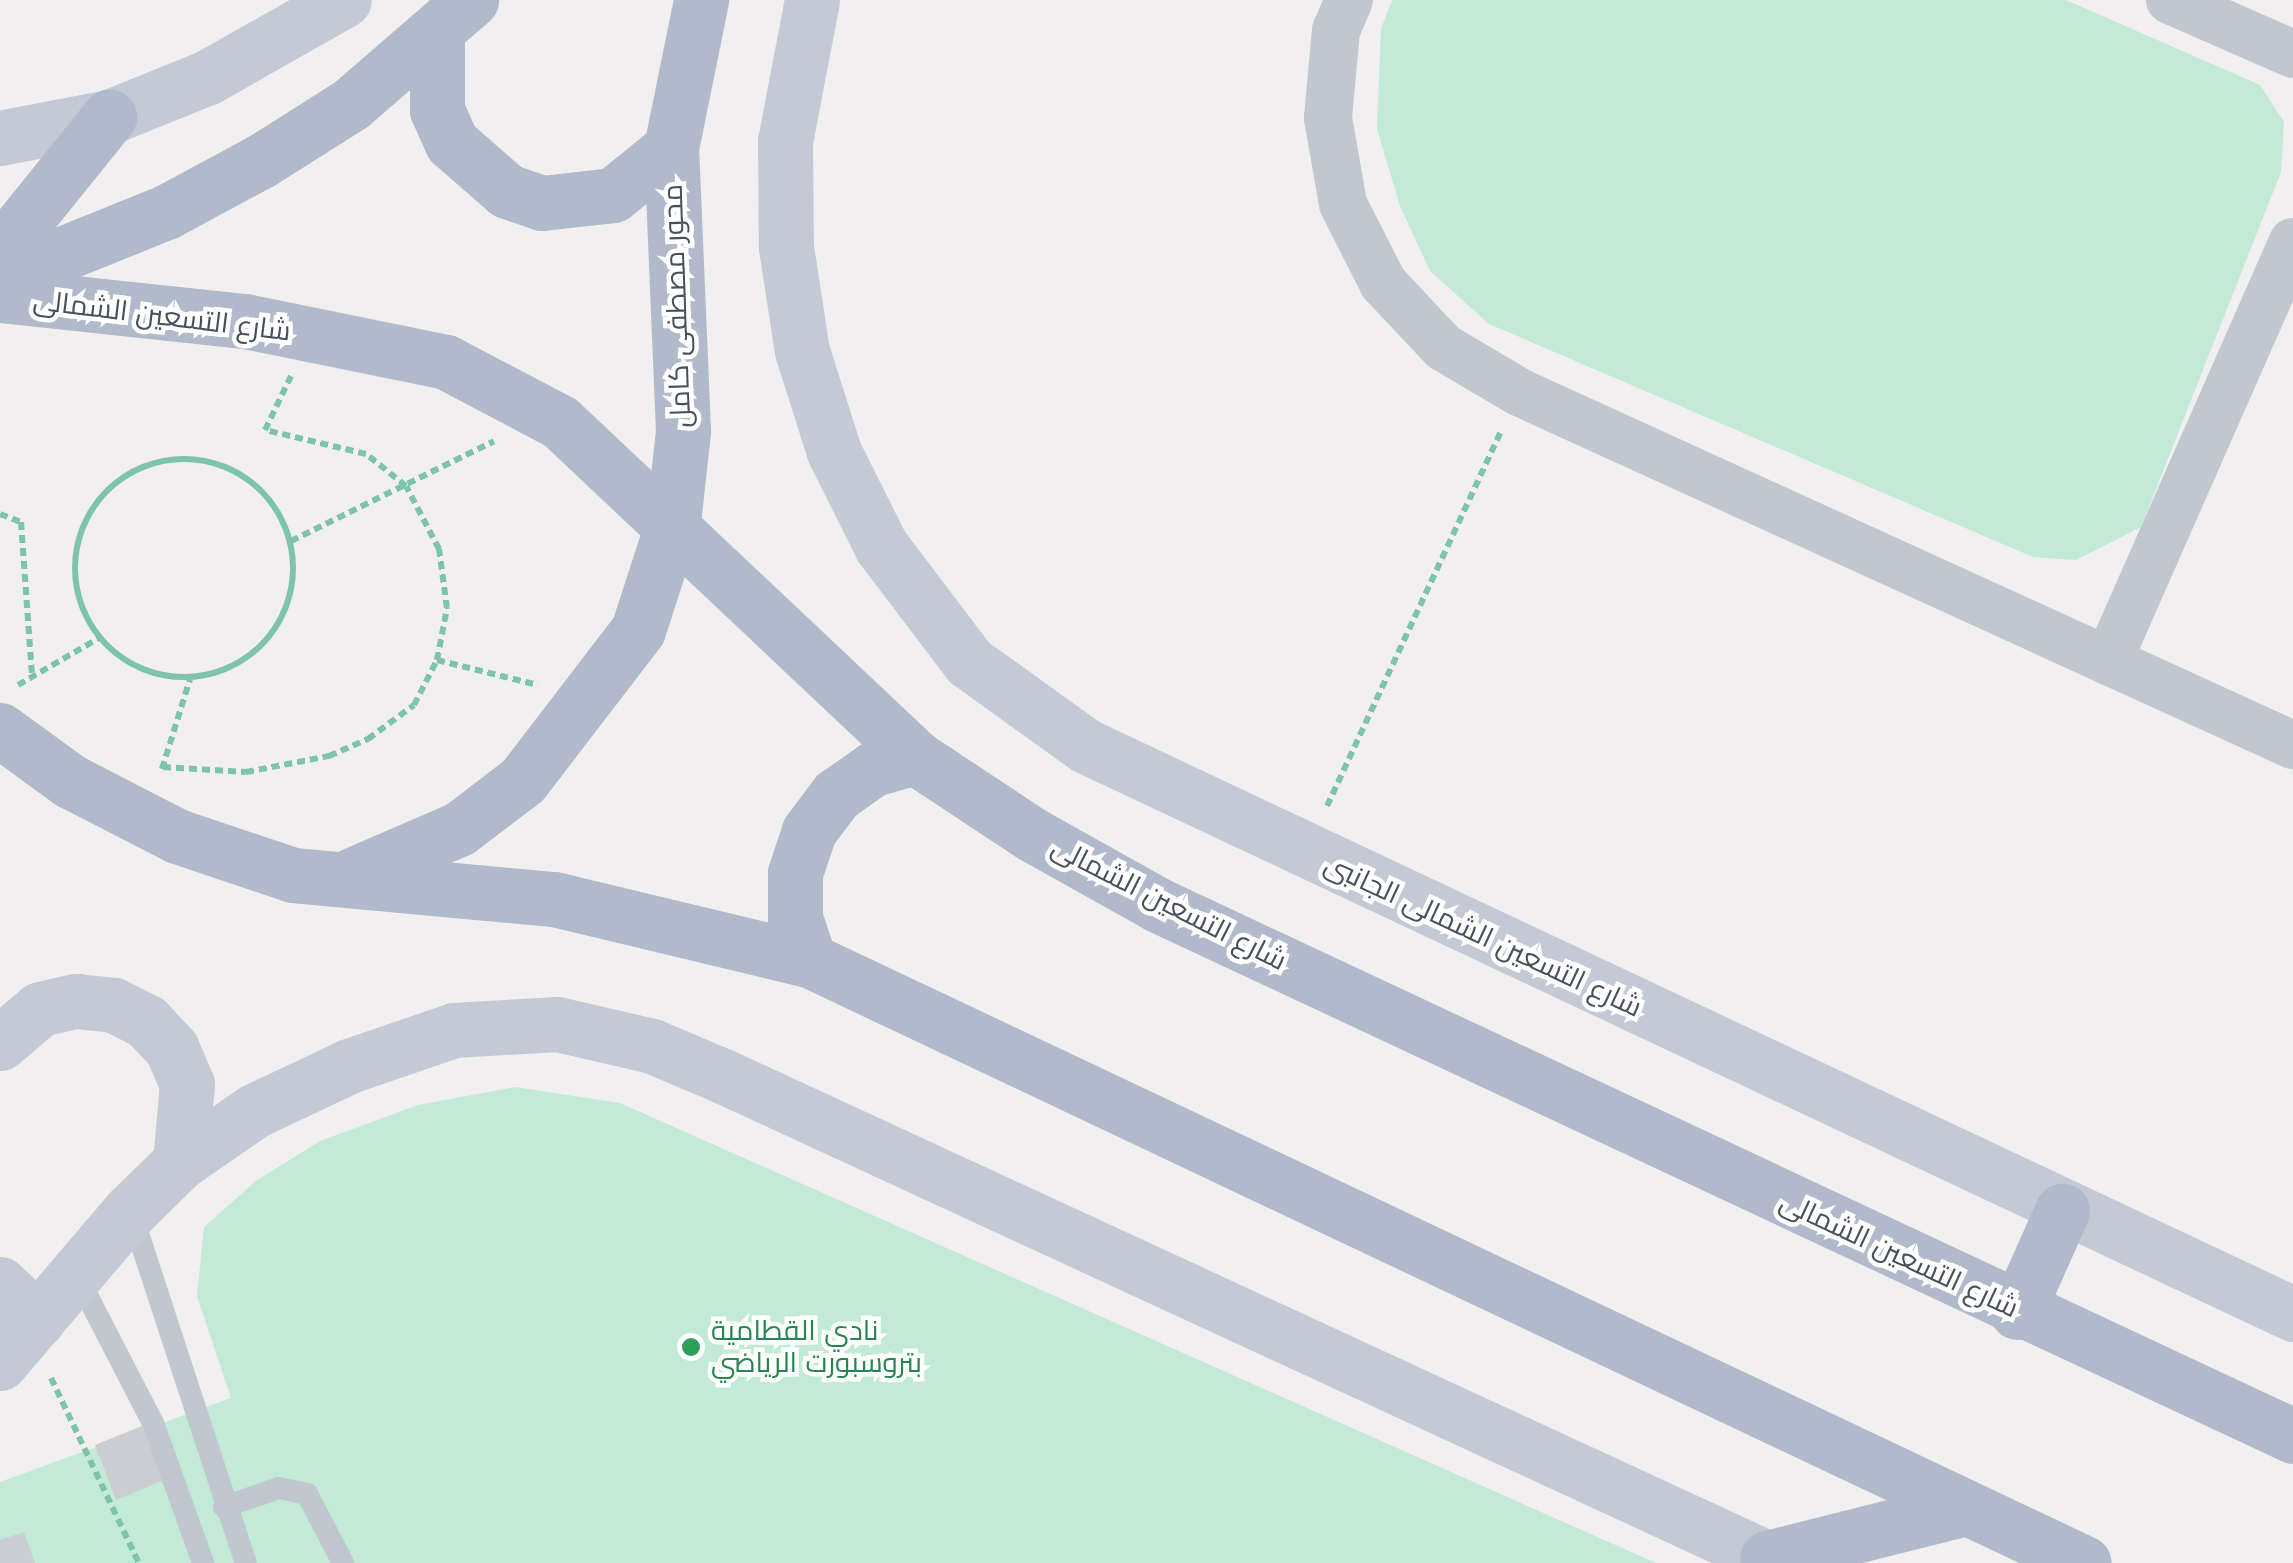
<!DOCTYPE html>
<html>
<head>
<meta charset="utf-8">
<style>
	body { margin:0 }
	#map { position:relative; width:2293px; height:1563px; overflow:hidden; background:#f1efef; font-family:Jost,Cairo,sans-serif }
	div>[style] { position:absolute }
	[style*='--x'] { left:calc(var(--x)*1px); top:calc(var(--y)*1px); width:calc(var(--w)*1px); rotate:calc(var(--a)*1deg) }
	.green>* { inset:0; background:#c2ead7 }
	.building>* { inset:0; background:#cccdd3 }
	.path>* { height:6px; margin-top:-3px; transform-origin:0; background:repeating-linear-gradient(90deg,#7ec4ab 0 8px,transparent 0 13px) }
	.path>.ring { margin:-3px; padding:0; box-sizing:content-box; background:none; border:6px solid #7ec4ab; border-radius:50% }
	.lane>* { height:22px; margin:-11px; padding:0 11px; transform-origin:11px; border-radius:11px; background:#c1c7cf }
	.street>* { height:48px; margin:-24px; padding:0 24px; transform-origin:24px; border-radius:24px; background:#c1c7cf }
	.secondary>* { height:55px; margin:-27.5px; padding:0 27.5px; transform-origin:27.5px; border-radius:27.5px; background:#c3c9d5 }
	.primary>* { height:55px; margin:-27.5px; padding:0 27.5px; transform-origin:27.5px; border-radius:27.5px; background:#b1baca }
	.dots>* { width:28px; height:28px; translate:-50% -50%; box-sizing:border-box; border:5px solid #fff; border-radius:50% }
	span { translate:-50% -50%; white-space:nowrap; text-align:center; line-height:1.15; -webkit-text-stroke:9px #fff; paint-order:stroke }
	.street-label { font-size:28px; color:#494f5a }
	.leisure-label { font-size:28px; color:#27864d }
	.left { translate:0 -50%; text-align:left }
</style>
</head>
<body>
<div id="map">
	<div class="green">
		<div style="clip-path:polygon(1392px 0,2066px 0,2260px 85px,2284px 122px,2281px 172px,2141px 527px,2076px 560px,2033px 557px,1489px 324px,1430px 271px,1400px 206px,1377px 129px,1381px 29px)"></div>
		<div style="clip-path:polygon(515px 1087px,620px 1103px,1656px 1563px,0 1563px,0 1482px,231px 1398px,197px 1296px,204px 1227px,256px 1181px,320px 1141px,418px 1105px)"></div>
	</div>
	<div class="building">
		<div style="clip-path:polygon(142px 1426px,164px 1480px,116px 1500px,95px 1445px)"></div>
		<div style="clip-path:polygon(24px 1532px,35px 1563px,0 1563px,0 1540px)"></div>
	</div>
	<div class="path">
		<div class="ring" style="left:75px;top:459px;width:212px;height:212px"></div>
		<div style="--x:0;--y:514;--w:22;--a:21"></div>
		<div style="--x:21;--y:522;--w:155;--a:85.9"></div>
		<div style="--x:291;--y:541;--w:226;--a:-26.2"></div>
		<div style="--x:437;--y:660;--w:104;--a:13.9"></div>
		<div style="--x:18;--y:685;--w:94;--a:-30.1"></div>
		<div style="--x:163;--y:767;--w:83;--a:3.4"></div>
		<div style="--x:246;--y:772;--w:85;--a:-10.9"></div>
		<div style="--x:329;--y:756;--w:43;--a:-23.6"></div>
		<div style="--x:368;--y:739;--w:57;--a:-36.5"></div>
		<div style="--x:414;--y:705;--w:51;--a:-62.9"></div>
		<div style="--x:437;--y:660;--w:53;--a:-79.1"></div>
		<div style="--x:447;--y:608;--w:60;--a:-97.7"></div>
		<div style="--x:439;--y:549;--w:71;--a:-117.6"></div>
		<div style="--x:406;--y:486;--w:51;--a:-141.3"></div>
		<div style="--x:366;--y:454;--w:104;--a:-166.6"></div>
		<div style="--x:265;--y:430;--w:60;--a:-64.3"></div>
		<div style="--x:162;--y:769;--w:94;--a:-72.7"></div>
		<div style="--x:1327;--y:806;--w:413;--a:-65.1"></div>
		<div style="--x:51;--y:1378;--w:205;--a:64.6"></div>
	</div>
	<div class="lane">
		<div style="--x:132;--y:1215;--w:366;--a:71.9"></div>
		<div style="--x:76;--y:1274;--w:168;--a:62.7"></div>
		<div style="--x:153;--y:1423;--w:149;--a:70.3"></div>
		<div style="--x:224;--y:1507;--w:58;--a:-19.1"></div>
		<div style="--x:279;--y:1488;--w:29;--a:12"></div>
		<div style="--x:307;--y:1494;--w:78;--a:62.4"></div>
	</div>
	<div class="street">
		<div style="--x:1349;--y:0;--w:33;--a:113"></div>
		<div style="--x:1336;--y:30;--w:88;--a:95.2"></div>
		<div style="--x:1328;--y:118;--w:87;--a:80.1"></div>
		<div style="--x:1343;--y:204;--w:89;--a:63.1"></div>
		<div style="--x:1383;--y:283;--w:88;--a:46.8"></div>
		<div style="--x:1443;--y:347;--w:88;--a:30.6"></div>
		<div style="--x:1519;--y:392;--w:851;--a:24.52"></div>
		<div style="--x:2170;--y:0;--w:134;--a:23.7"></div>
		<div style="--x:2108;--y:661;--w:458;--a:-66.2"></div>
	</div>
	<div class="secondary">
		<div style="--x:812;--y:0;--w:144;--a:100.8"></div>
		<div style="--x:785;--y:141;--w:106;--a:89.5"></div>
		<div style="--x:786;--y:247;--w:105;--a:81.3"></div>
		<div style="--x:802;--y:351;--w:106;--a:72.4"></div>
		<div style="--x:834;--y:452;--w:105;--a:63.4"></div>
		<div style="--x:881;--y:546;--w:146;--a:52.8"></div>
		<div style="--x:969;--y:662;--w:144;--a:35.7"></div>
		<div style="--x:1086;--y:746;--w:1334;--a:25.2"></div>
		<div style="--x:0;--y:138;--w:111;--a:-10.9"></div>
		<div style="--x:109;--y:117;--w:107;--a:-22"></div>
		<div style="--x:208;--y:77;--w:156;--a:-29.5"></div>
		<div style="--x:0;--y:1043;--w:52;--a:-40.4"></div>
		<div style="--x:40;--y:1009;--w:37;--a:-13"></div>
		<div style="--x:76;--y:1001;--w:38;--a:6"></div>
		<div style="--x:114;--y:1005;--w:37;--a:27"></div>
		<div style="--x:147;--y:1022;--w:37;--a:47"></div>
		<div style="--x:172;--y:1049;--w:38;--a:67"></div>
		<div style="--x:187;--y:1084;--w:78;--a:95.1"></div>
		<div style="--x:0;--y:1284;--w:52;--a:43.5"></div>
		<div style="--x:0;--y:1363;--w:200;--a:-49.5"></div>
		<div style="--x:130;--y:1211;--w:70;--a:-44.4"></div>
		<div style="--x:180;--y:1162;--w:90;--a:-34.6"></div>
		<div style="--x:254;--y:1111;--w:105;--a:-25.3"></div>
		<div style="--x:349;--y:1066;--w:111;--a:-18.9"></div>
		<div style="--x:454;--y:1030;--w:103;--a:-3.3"></div>
		<div style="--x:557;--y:1024;--w:98;--a:13"></div>
		<div style="--x:652;--y:1046;--w:77;--a:22.9"></div>
		<div style="--x:723;--y:1076;--w:1162;--a:24.78"></div>
	</div>
	<div class="primary">
		<div style="--x:437;--y:37;--w:73;--a:90"></div>
		<div style="--x:437;--y:110;--w:36;--a:66"></div>
		<div style="--x:452;--y:143;--w:73;--a:41.1"></div>
		<div style="--x:507;--y:191;--w:37;--a:19"></div>
		<div style="--x:542;--y:203;--w:71;--a:-6.4"></div>
		<div style="--x:613;--y:195;--w:75;--a:-39"></div>
		<div style="--x:0;--y:252;--w:174;--a:-51.1"></div>
		<div style="--x:0;--y:279;--w:181;--a:-22"></div>
		<div style="--x:168;--y:211;--w:106;--a:-28.3"></div>
		<div style="--x:261;--y:161;--w:107;--a:-32.3"></div>
		<div style="--x:351;--y:104;--w:159;--a:-40.9"></div>
		<div style="--x:0;--y:295;--w:246;--a:6.1"></div>
		<div style="--x:245;--y:321;--w:205;--a:11.5"></div>
		<div style="--x:446;--y:362;--w:129;--a:27.8"></div>
		<div style="--x:560;--y:422;--w:488;--a:43.3"></div>
		<div style="--x:915;--y:757;--w:141;--a:33.5"></div>
		<div style="--x:1033;--y:835;--w:143;--a:29.2"></div>
		<div style="--x:1158;--y:905;--w:1253;--a:25.07"></div>
		<div style="--x:0;--y:730;--w:87;--a:36.1"></div>
		<div style="--x:70;--y:781;--w:120;--a:27.2"></div>
		<div style="--x:177;--y:836;--w:122;--a:18.6"></div>
		<div style="--x:293;--y:875;--w:262;--a:5.3"></div>
		<div style="--x:554;--y:899;--w:262;--a:13.5"></div>
		<div style="--x:809;--y:960;--w:1410;--a:25.31"></div>
		<div style="--x:352;--y:875;--w:116;--a:-23.3"></div>
		<div style="--x:459;--y:829;--w:81;--a:-37.4"></div>
		<div style="--x:523;--y:780;--w:189;--a:-52.5"></div>
		<div style="--x:638;--y:630;--w:114;--a:-72"></div>
		<div style="--x:673;--y:522;--w:92;--a:-83.7"></div>
		<div style="--x:683;--y:431;--w:283;--a:-92.4"></div>
		<div style="--x:671;--y:148;--w:151;--a:-78.5"></div>
		<div style="--x:809;--y:960;--w:44;--a:-108.4"></div>
		<div style="--x:795;--y:918;--w:45;--a:-90"></div>
		<div style="--x:795;--y:873;--w:44;--a:-71.6"></div>
		<div style="--x:809;--y:831;--w:45;--a:-53.1"></div>
		<div style="--x:836;--y:795;--w:45;--a:-35.1"></div>
		<div style="--x:873;--y:769;--w:44;--a:-15.9"></div>
		<div style="--x:2017;--y:1312;--w:111;--a:-66"></div>
		<div style="--x:1767;--y:1558;--w:201;--a:-14.1"></div>
	</div>
	<div class="dots">
		<div style="left:691px;top:1347px;background:#2e9e5b"></div>
	</div>
	<div class="street-label">
		<span style="left:677px;top:306px;rotate:-92deg">محور مصطفى كامل</span>
		<span style="left:162px;top:316px;rotate:7deg">شارع التسعين الشمالى</span>
		<span style="left:1169px;top:904px;rotate:27deg">شارع التسعين الشمالى</span>
		<span style="left:1483px;top:936px;rotate:25deg">شارع التسعين الشمالى الجانبى</span>
		<span style="left:1899px;top:1255px;rotate:25deg">شارع التسعين الشمالى</span>
	</div>
	<div class="leisure-label">
		<span class="left" style="left:711px;top:1347px">نادي القطامية<br>بتروسبورت الرياضي</span>
	</div>
</div>
</body>
</html>
